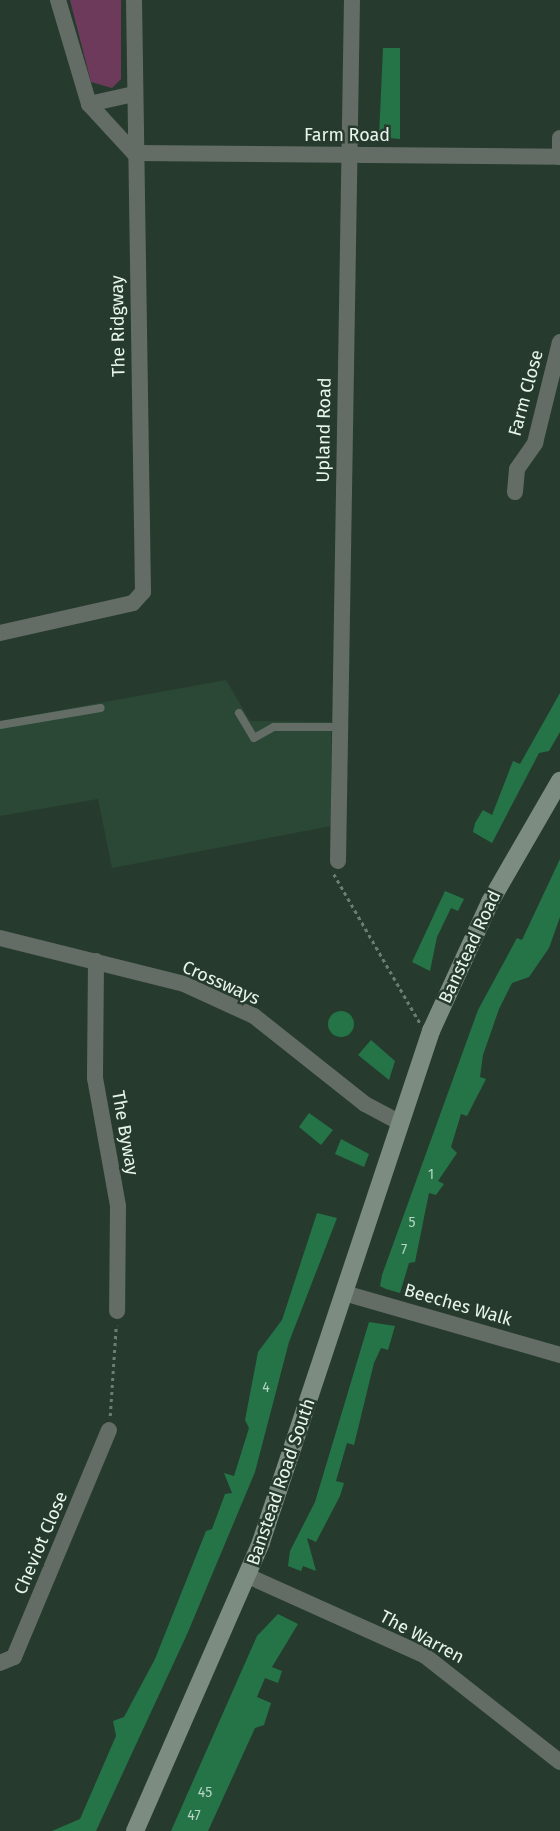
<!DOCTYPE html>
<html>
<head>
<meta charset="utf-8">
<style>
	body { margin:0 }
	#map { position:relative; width:560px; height:1831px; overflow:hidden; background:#263b2d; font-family:"Fira Sans",sans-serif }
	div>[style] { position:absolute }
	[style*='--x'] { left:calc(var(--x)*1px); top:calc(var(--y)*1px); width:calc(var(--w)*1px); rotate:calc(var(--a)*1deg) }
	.built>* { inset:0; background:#2b4735 }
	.green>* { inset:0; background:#6e3a5b }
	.building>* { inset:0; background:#247448 }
	.round { border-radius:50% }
	.path>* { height:2.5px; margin-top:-1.25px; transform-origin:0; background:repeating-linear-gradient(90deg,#6c7e72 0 3.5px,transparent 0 7px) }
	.lane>* { height:8px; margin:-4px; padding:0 4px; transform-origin:4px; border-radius:4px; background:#636d66 }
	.street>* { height:16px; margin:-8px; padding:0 8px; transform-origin:8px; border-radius:8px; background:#636d66 }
	.secondary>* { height:18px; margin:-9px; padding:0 9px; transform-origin:9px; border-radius:9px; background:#7c8c81 }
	span { translate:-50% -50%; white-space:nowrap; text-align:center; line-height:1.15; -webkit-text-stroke:5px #263b2d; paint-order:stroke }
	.number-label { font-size:14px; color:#b7d5c3 }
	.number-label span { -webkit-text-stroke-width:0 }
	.street-label { font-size:18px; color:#e8f5ec }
</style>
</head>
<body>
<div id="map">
	<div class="built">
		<div style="clip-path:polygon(226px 680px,250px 721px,331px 722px,331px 826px,112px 868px,98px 799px,0 816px,0 721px)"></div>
	</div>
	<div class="green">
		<div style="clip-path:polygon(70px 0,121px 0,121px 79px,112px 88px,91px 82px)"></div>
	</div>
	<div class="building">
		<div style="clip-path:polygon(383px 48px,400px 48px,400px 139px,379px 137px)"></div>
		<div style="clip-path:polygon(560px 693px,560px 732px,549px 751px,539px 753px,492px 843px,473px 832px,475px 823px,483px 810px,492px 815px,513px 761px,520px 764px)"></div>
		<div style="clip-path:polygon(560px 859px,560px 917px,549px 948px,529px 977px,512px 983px,499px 1009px,483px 1055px,480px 1077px,486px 1079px,467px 1116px,461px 1114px,451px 1147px,457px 1153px,438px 1181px,444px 1184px,436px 1195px,429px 1193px,415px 1262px,409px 1263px,400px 1293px,386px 1289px,380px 1286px,382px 1275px,478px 1010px,517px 938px,522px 940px)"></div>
		<div style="clip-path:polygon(445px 891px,464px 899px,458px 911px,451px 908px,437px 937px,430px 971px,412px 962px)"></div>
		<div class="round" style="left:328px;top:1011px;width:26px;height:26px"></div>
		<div style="clip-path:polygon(371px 1040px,395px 1061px,389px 1080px,358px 1055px)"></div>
		<div style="clip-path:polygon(309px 1113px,333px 1130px,321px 1145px,299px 1127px)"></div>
		<div style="clip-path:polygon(341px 1139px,369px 1154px,364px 1167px,335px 1154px)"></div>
		<div style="clip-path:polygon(317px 1213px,337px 1218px,289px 1342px,255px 1472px,188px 1632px,96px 1831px,52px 1831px,80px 1819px,116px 1736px,113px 1721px,124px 1717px,155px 1659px,206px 1531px,212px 1529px,225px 1494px,232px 1493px,224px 1473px,234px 1476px,249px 1428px,245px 1420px,258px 1352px,282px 1320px)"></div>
		<div style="clip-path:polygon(369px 1322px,395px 1326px,388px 1350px,381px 1348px,374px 1363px,354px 1445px,347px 1443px,336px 1481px,344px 1483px,340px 1496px,316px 1542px,307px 1538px,316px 1571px,303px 1566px,301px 1571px,288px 1566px,290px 1551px,315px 1502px)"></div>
		<div style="clip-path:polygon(278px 1614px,298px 1624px,272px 1667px,282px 1671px,278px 1683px,265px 1678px,257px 1697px,271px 1703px,264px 1725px,255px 1728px,208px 1831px,171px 1831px,257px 1636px)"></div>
	</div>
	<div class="path">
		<div style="--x:334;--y:874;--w:172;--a:60"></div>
		<div style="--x:110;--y:1416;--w:91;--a:-86.2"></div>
	</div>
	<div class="lane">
		<div style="--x:239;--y:713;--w:29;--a:59"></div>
		<div style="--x:254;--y:738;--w:23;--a:-29"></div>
		<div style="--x:274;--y:727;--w:66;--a:0"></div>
		<div style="--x:0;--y:725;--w:102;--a:-9.6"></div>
	</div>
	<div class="street">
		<div style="--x:58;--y:0;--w:109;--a:73.4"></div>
		<div style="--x:89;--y:104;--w:46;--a:-12.5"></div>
		<div style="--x:89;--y:104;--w:67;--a:47.4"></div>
		<div style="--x:134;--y:153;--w:426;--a:0.5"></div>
		<div style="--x:560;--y:157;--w:19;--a:-90"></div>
		<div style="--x:515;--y:492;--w:23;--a:-85"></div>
		<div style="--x:517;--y:469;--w:32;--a:-55"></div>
		<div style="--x:535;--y:443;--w:104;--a:-76.1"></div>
		<div style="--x:0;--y:633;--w:136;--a:-12.7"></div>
		<div style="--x:133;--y:603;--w:15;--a:-48"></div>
		<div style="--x:143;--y:592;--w:592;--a:-90.87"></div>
		<div style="--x:338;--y:861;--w:861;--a:-89.07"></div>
		<div style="--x:0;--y:938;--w:190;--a:14"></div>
		<div style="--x:184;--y:984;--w:77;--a:24.6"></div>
		<div style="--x:254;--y:1016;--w:142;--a:38.4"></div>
		<div style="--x:365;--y:1104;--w:38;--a:28"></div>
		<div style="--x:96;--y:961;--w:117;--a:90.5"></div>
		<div style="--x:95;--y:1078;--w:130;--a:79.8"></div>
		<div style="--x:118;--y:1206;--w:105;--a:90.5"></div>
		<div style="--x:344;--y:1293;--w:225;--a:16"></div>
		<div style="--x:248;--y:1576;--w:193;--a:24.2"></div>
		<div style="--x:424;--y:1655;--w:173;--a:38.2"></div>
		<div style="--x:0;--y:1663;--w:15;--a:-23"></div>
		<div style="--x:14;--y:1657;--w:246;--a:-67.3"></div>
	</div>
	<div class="secondary">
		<div style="--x:135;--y:1831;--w:315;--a:-66.4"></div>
		<div style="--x:261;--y:1542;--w:539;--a:-71.6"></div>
		<div style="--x:431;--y:1031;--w:142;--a:-65.4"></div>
		<div style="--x:490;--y:902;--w:140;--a:-60"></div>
	</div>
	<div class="number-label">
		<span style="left:431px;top:1175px">1</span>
		<span style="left:412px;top:1223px">5</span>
		<span style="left:404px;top:1250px">7</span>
		<span style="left:266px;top:1388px">4</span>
		<span style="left:205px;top:1793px">45</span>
		<span style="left:194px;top:1816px">47</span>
	</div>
	<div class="street-label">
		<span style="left:347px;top:135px">Farm Road</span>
		<span style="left:118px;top:326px;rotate:-91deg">The Ridgway</span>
		<span style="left:526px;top:393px;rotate:-75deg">Farm Close</span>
		<span style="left:324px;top:430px;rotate:-89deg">Upland Road</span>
		<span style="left:470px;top:947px;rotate:-65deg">Banstead Road</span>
		<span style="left:221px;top:983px;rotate:24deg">Crossways</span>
		<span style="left:125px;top:1133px;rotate:80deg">The Byway</span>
		<span style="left:458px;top:1305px;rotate:16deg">Beeches Walk</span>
		<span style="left:281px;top:1482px;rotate:-71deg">Banstead Road South</span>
		<span style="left:41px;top:1543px;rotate:-67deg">Cheviot Close</span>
		<span style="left:422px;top:1637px;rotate:28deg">The Warren</span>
	</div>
</div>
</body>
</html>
